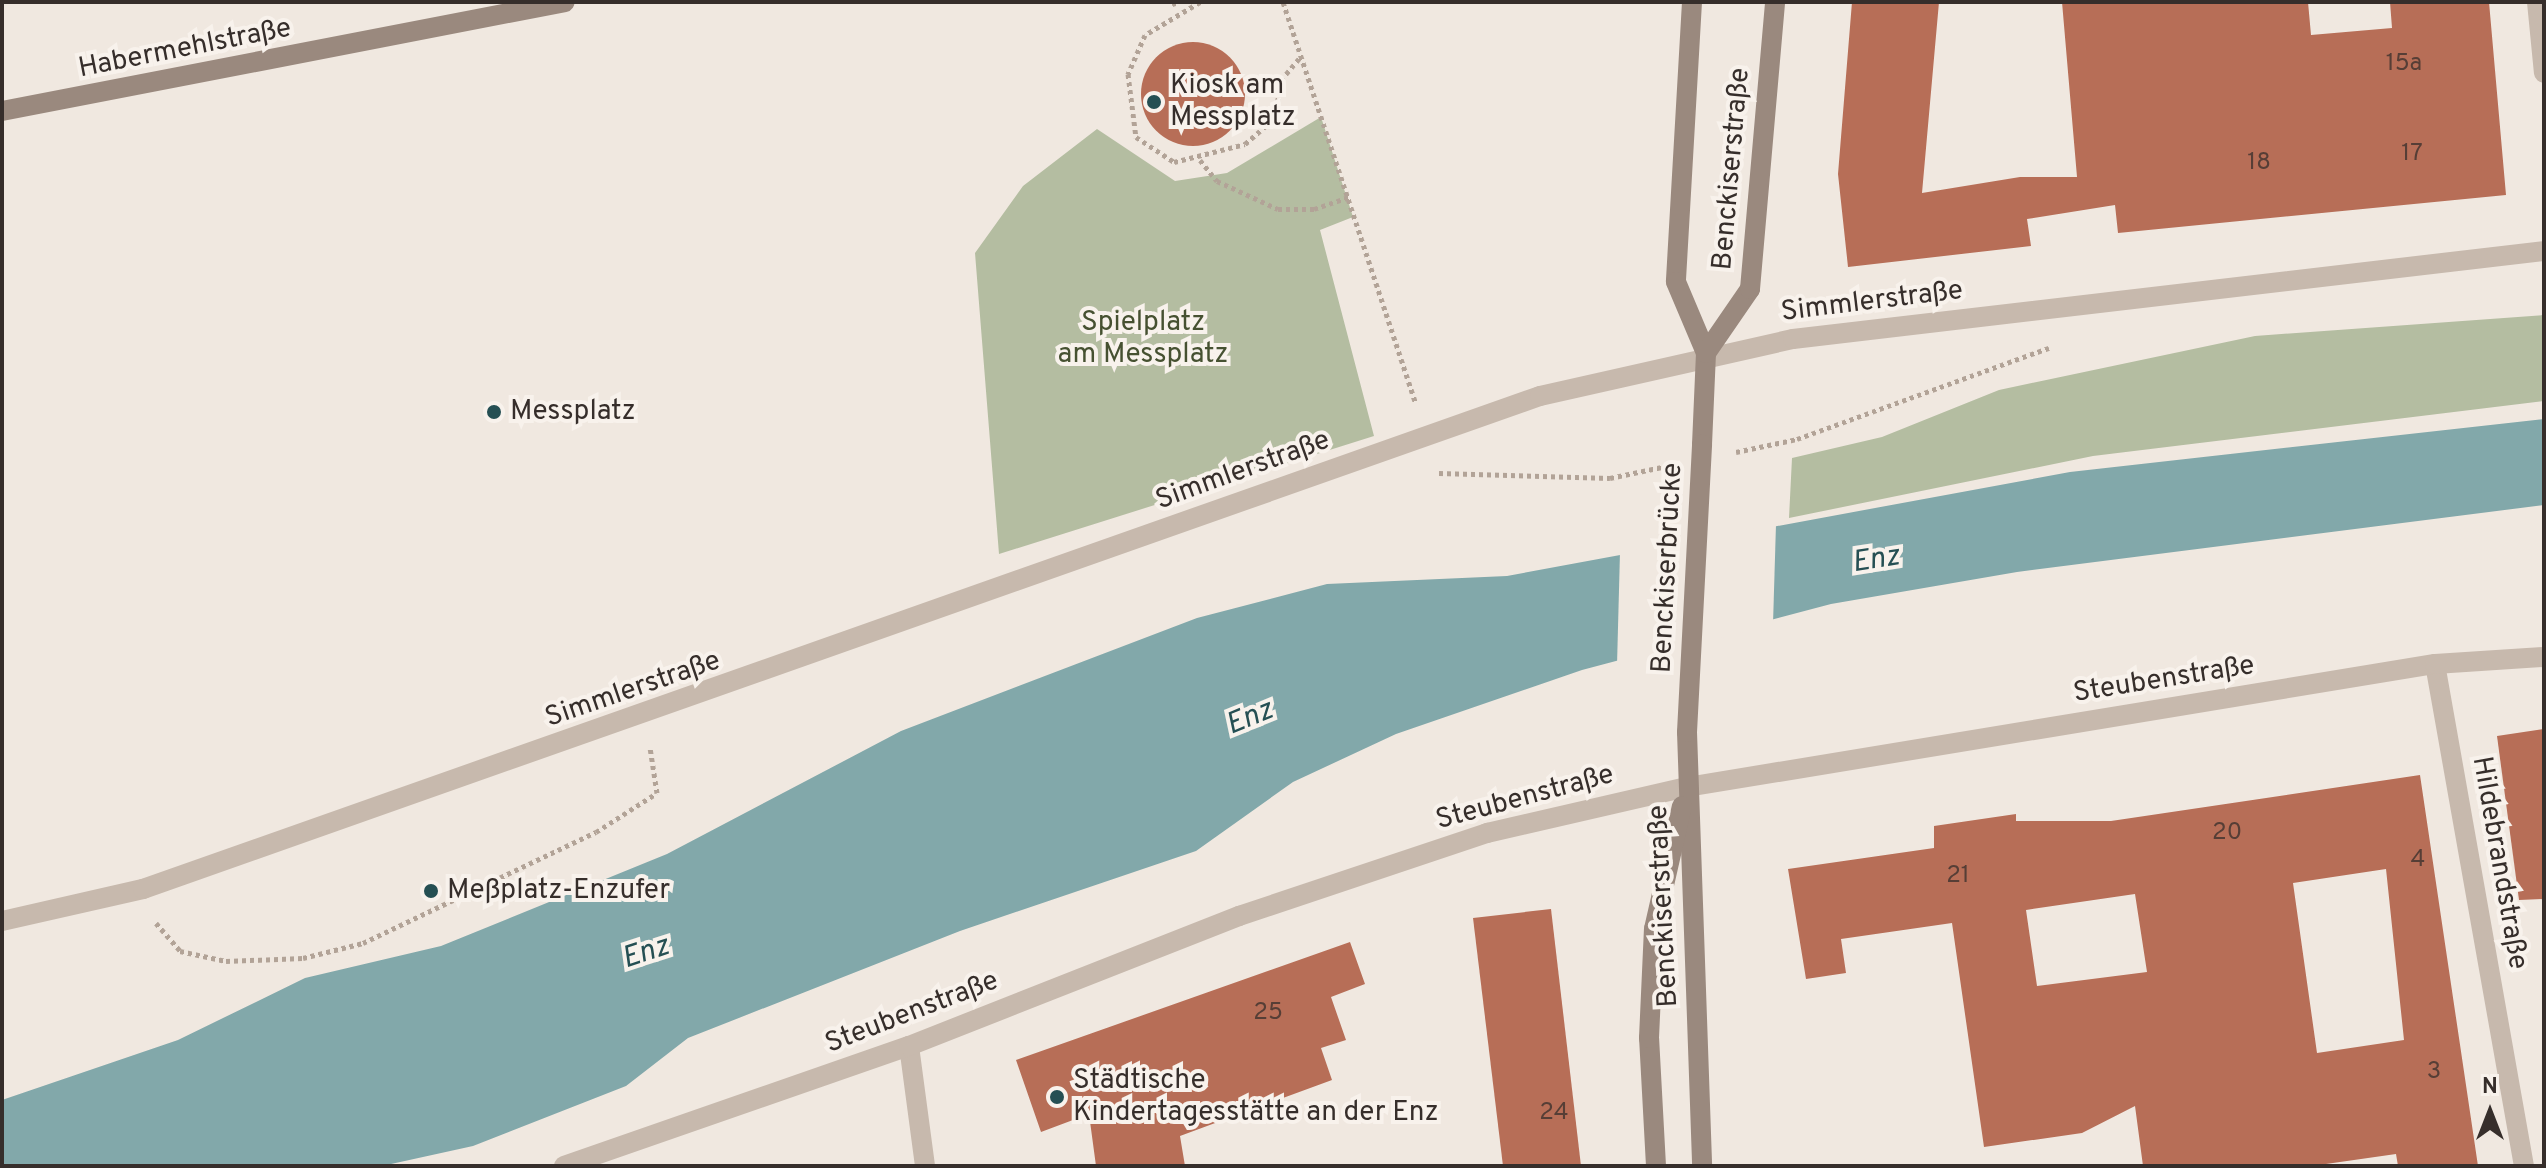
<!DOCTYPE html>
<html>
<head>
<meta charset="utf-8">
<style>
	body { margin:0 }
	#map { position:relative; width:2546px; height:1168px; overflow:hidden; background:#f0e8e0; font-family:Overpass,sans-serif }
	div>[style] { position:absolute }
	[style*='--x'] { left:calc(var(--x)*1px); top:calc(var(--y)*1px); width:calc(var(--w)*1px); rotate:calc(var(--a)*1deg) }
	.green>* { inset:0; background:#b4bda1 }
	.water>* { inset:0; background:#82a8aa }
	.pier>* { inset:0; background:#f0e8e0 }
	.building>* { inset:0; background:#b76e57 }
	.round { border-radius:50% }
	.path>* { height:5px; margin-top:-2.5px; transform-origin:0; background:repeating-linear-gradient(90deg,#b2a397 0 4px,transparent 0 8px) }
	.street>* { height:20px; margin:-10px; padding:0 10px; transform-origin:10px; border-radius:10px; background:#c7b9ad }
	.secondary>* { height:20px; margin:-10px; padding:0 10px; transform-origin:10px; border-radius:10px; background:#9a897e }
	.secondary-bridge>* { height:20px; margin:-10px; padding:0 10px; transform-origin:10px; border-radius:10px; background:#9a897e }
	.dots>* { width:22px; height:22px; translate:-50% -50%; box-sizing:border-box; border:4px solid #f8f2ec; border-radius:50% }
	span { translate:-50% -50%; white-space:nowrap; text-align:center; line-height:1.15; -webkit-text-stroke:8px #f8f2ec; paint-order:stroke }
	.number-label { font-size:24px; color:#563e36 }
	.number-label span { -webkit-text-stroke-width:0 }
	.street-label { font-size:28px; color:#362e2b }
	.poi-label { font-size:28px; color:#362e2b }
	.left { translate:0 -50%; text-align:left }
	.park-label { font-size:28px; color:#465131 }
	.water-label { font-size:30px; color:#254f53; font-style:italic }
	.frame { position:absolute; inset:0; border:4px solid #362e2b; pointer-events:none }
	.north { position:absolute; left:2450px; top:1072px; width:80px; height:80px; -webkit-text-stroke:6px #f8f2ec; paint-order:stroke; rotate:0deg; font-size:22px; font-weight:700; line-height:32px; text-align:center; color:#362e2b }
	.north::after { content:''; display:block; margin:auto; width:28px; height:36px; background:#362e2b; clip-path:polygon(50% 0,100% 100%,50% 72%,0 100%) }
</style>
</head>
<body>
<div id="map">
	<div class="green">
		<div style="clip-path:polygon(1321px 117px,1353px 217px,1320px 230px,1374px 436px,999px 554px,975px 253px,1023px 186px,1097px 129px,1175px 181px,1227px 173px)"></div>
		<div style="clip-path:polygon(2544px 315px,2544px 401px,2093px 456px,1789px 518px,1792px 458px,1882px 437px,1999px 390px,2255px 336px)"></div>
	</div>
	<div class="water">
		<div style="clip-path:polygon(2544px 419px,2544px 505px,2017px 572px,1831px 604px,1582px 670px,1396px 734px,1293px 782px,1196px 851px,960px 931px,688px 1038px,626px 1086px,473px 1146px,382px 1166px,2px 1166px,2px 1100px,178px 1040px,305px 978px,441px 946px,667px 854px,901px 731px,1197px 618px,1327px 584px,1507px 576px,2070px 472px)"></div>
	</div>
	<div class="pier">
		<div style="clip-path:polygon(1776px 524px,1773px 624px,1617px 665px,1620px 552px)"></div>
	</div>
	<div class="building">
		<div style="clip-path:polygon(1852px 2px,1939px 2px,1922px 193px,2020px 177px,2077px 177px,2062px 2px,2308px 2px,2311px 35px,2392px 28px,2390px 2px,2489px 2px,2506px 195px,2118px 233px,2115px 205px,2027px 219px,2031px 246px,1848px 267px,1838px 174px)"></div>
		<div class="round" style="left:1141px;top:42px;width:104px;height:104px"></div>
		<div style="clip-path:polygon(2544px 729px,2544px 899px,2519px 900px,2497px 736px)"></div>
		<div style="clip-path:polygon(evenodd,2420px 775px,2478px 1166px,2398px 1166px,2396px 1154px,2312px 1166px,2143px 1166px,2135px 1106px,2082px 1133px,1984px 1147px,1952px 923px,1841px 939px,1846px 973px,1806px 979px,1788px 869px,1934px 848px,1934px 826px,2016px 814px,2016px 821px,2111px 821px,2420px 775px,2386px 869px,2404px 1040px,2317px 1053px,2293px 883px,2386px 869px,2420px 775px,2135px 894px,2147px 972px,2037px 986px,2026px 910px,2135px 894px)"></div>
		<div style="clip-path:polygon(1551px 909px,1581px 1166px,1503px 1166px,1473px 918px)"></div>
		<div style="clip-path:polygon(1350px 942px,1365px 984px,1331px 997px,1346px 1040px,1321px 1048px,1332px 1080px,1180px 1136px,1185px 1166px,1096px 1166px,1089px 1114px,1041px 1132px,1016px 1060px)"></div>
	</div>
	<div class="path">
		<div style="--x:1200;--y:2;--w:64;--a:149"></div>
		<div style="--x:1145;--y:35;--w:43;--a:113.6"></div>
		<div style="--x:1128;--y:74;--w:64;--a:82.8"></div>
		<div style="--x:1136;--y:137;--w:45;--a:33.3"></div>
		<div style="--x:1174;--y:162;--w:73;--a:-14.2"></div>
		<div style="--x:1245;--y:144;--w:40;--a:-41"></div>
		<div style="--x:1275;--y:118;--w:38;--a:-81"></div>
		<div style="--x:1281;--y:80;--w:30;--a:-50"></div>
		<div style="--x:1283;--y:2;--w:423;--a:71.7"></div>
		<div style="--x:1172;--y:4;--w:7;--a:-16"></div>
		<div style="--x:1200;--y:160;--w:27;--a:51"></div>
		<div style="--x:1217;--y:181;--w:67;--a:24.7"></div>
		<div style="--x:1278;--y:209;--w:36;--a:0"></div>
		<div style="--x:1314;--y:209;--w:39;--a:-19"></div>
		<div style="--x:1736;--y:452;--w:62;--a:-12"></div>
		<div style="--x:1797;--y:439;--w:268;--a:-19.9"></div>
		<div style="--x:1439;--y:473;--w:171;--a:1.7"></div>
		<div style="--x:1610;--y:478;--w:58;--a:-11.9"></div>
		<div style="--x:156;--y:923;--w:37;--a:49"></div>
		<div style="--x:180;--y:951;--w:47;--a:12.3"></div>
		<div style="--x:226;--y:961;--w:77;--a:-2.2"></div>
		<div style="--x:303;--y:958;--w:62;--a:-14"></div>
		<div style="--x:363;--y:943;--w:258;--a:-25.5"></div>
		<div style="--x:596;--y:832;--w:72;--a:-32.6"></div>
		<div style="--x:657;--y:793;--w:47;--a:-98.7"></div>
	</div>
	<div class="street">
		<div style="--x:2537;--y:2;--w:71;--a:84.4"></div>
		<div style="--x:2435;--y:664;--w:510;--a:79.95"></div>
		<div style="--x:2;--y:921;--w:145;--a:-12.8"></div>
		<div style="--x:143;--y:889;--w:1481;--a:-19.44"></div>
		<div style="--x:1540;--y:396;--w:259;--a:-12.7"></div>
		<div style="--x:1793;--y:339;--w:756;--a:-6.68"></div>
		<div style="--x:909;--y:1046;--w:121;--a:82.4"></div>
		<div style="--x:564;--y:1166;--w:365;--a:-19.2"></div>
		<div style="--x:909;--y:1046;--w:355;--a:-21.5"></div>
		<div style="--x:1239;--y:916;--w:262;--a:-18.5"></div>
		<div style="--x:1487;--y:833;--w:205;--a:-13"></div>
		<div style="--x:1687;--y:787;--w:758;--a:-9.34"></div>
		<div style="--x:2435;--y:664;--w:109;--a:-3.7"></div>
	</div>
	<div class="secondary">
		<div style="--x:1692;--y:2;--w:280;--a:93.3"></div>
		<div style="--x:1676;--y:282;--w:77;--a:67.1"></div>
		<div style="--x:1706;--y:353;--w:91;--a:92.5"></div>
		<div style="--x:2;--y:111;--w:573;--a:-10.96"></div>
		<div style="--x:1706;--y:353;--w:78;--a:-55.5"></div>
		<div style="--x:1750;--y:289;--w:288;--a:-85"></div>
		<div style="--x:1687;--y:732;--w:434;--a:88"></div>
		<div style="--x:1656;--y:1166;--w:128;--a:-93.1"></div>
		<div style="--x:1649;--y:1038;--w:109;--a:-87.4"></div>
		<div style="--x:1654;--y:929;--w:126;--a:-77.2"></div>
	</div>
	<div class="secondary-bridge">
		<div style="--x:1687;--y:732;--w:288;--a:-87"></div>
	</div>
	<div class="dots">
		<div style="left:1154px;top:102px;background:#254f53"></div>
		<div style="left:494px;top:412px;background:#254f53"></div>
		<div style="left:431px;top:891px;background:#254f53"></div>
		<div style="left:1057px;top:1097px;background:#254f53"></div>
	</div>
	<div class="number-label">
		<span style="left:2404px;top:65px">15a</span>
		<span style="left:2412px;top:155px">17</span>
		<span style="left:2259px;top:164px">18</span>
		<span style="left:2227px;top:834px">20</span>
		<span style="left:2418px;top:861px">4</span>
		<span style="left:1958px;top:877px">21</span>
		<span style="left:1268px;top:1014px">25</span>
		<span style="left:2434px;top:1073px">3</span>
		<span style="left:1554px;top:1114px">24</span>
	</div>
	<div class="street-label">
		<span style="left:185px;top:49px;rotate:-11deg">Habermehlstraße</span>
		<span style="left:1732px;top:169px;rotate:-85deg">Benckiserstraße</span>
		<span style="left:1872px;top:302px;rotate:-7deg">Simmlerstraße</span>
		<span style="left:1243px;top:471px;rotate:-20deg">Simmlerstraße</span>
		<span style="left:1668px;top:568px;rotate:-87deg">Benckiserbrücke</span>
		<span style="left:2164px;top:680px;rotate:-9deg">Steubenstraße</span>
		<span style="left:633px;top:690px;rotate:-19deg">Simmlerstraße</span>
		<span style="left:1525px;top:798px;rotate:-15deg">Steubenstraße</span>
		<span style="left:2499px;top:863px;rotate:80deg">Hildebrandstraße</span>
		<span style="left:1664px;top:906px;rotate:-93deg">Benckiserstraße</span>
		<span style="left:912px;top:1013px;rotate:-21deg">Steubenstraße</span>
	</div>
	<div class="poi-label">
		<span class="left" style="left:1170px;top:102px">Kiosk am<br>Messplatz</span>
		<span class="left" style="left:510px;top:412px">Messplatz</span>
		<span class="left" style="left:447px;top:891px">Meßplatz-Enzufer</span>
		<span class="left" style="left:1073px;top:1097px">Städtische<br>Kindertagesstätte an der Enz</span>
	</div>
	<div class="park-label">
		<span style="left:1143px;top:339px">Spielplatz<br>am Messplatz</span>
	</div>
	<div class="water-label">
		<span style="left:1876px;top:561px;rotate:-9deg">Enz</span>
		<span style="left:1250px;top:719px;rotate:-22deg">Enz</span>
		<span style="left:646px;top:954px;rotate:-18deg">Enz</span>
	</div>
	<div class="frame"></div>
	<div class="north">N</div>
</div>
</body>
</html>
